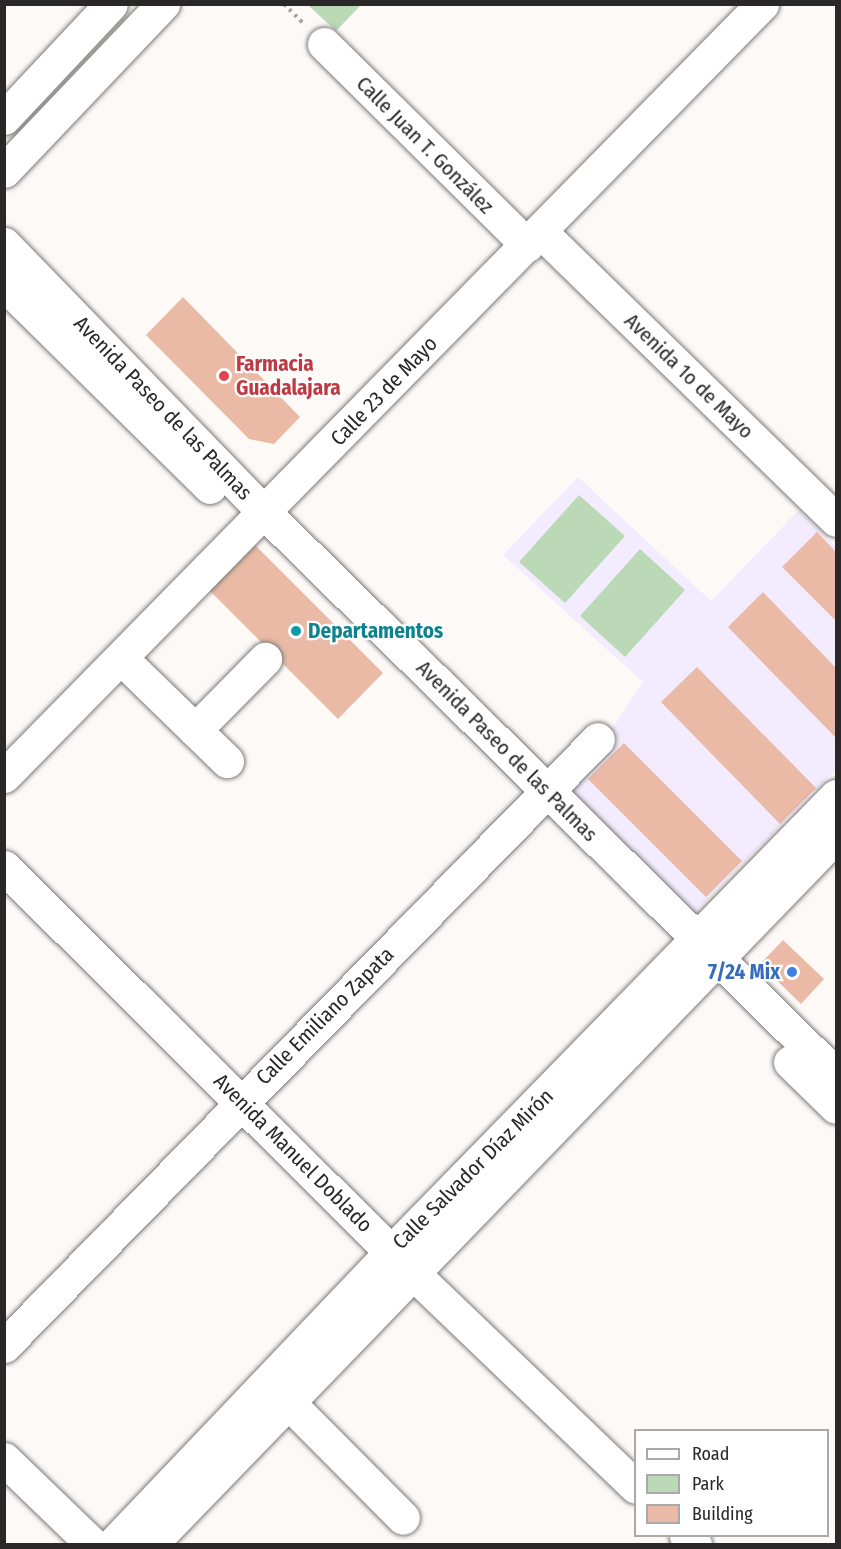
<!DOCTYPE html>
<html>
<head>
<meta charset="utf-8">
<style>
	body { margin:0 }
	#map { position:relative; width:841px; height:1549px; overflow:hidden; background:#fcf9f7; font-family:"Fira Sans Condensed",sans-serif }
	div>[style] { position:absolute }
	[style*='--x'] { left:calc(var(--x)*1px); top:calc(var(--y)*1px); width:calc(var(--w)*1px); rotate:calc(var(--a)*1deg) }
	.education>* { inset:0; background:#f2ecfe }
	.green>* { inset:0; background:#bbd9b6 }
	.building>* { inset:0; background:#eabaa6 }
	.path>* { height:4px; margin-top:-2px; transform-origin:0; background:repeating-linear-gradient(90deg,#a8a6a5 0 3px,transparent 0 7.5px) }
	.roads { filter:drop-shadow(0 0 2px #7d7a79) drop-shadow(0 0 2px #7d7a79) }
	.minor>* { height:33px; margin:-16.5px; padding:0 16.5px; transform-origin:16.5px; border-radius:16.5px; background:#fff }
	.dots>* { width:16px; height:16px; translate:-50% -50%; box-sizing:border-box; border:3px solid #fff; border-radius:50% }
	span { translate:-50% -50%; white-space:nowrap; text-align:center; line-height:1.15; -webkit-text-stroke:4.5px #fff; paint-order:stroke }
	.street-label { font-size:21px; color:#292727 }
	.health-label { font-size:21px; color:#be3a42; font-weight:700 }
	.left { translate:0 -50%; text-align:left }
	.culture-label { font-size:21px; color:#0d838f; font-weight:700 }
	.shop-label { font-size:21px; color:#366cbe; font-weight:700 }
	.right { translate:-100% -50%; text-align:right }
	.frame { position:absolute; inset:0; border:6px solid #292727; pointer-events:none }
	.legend { position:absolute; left:634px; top:1429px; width:195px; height:108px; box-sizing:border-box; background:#fff; border:2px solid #a9a9a9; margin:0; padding:8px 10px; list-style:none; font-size:18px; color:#292727 }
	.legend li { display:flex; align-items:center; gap:12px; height:30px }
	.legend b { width:30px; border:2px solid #a9a9a9 }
</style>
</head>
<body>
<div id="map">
	<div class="education">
		<div style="clip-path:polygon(578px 477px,711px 601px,799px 510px,836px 547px,836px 769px,688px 919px,566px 797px,619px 741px,610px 731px,643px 682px,503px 555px)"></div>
	</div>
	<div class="green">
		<div style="clip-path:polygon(308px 5px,361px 5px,336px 31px)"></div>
		<div style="clip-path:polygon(579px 495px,625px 536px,565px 603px,519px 562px)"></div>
		<div style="clip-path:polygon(640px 549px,685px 590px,625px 657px,580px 616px)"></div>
	</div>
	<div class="building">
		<div style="clip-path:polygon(183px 297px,300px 417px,274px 444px,249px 439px,146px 335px)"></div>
		<div style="clip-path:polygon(817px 532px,836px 552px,836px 621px,782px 567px)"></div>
		<div style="clip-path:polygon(254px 544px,383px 673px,338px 719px,209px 590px)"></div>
		<div style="clip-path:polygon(763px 592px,836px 668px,836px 738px,728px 627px)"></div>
		<div style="clip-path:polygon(697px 667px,816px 788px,780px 824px,661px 702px)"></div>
		<div style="clip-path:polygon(624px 743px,742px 861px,706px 897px,588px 779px)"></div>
		<div style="clip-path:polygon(783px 940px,824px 979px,801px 1004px,760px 964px)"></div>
	</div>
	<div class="path">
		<div style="--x:284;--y:4;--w:30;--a:45"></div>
	</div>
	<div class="roads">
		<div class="minor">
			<div style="--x:324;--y:44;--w:286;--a:44.7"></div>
			<div style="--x:4;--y:118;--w:156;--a:-46.8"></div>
			<div style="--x:4;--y:171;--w:231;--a:-46.4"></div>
			<div style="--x:541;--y:232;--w:412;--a:44.3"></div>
			<div style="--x:4;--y:244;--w:375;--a:45.9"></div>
			<div style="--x:265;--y:513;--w:801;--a:44.54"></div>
			<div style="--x:4;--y:284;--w:289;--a:44.6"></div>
			<div style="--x:121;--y:658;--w:148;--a:44.2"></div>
			<div style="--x:195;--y:730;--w:100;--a:-45.4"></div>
			<div style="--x:4;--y:776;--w:1082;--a:-45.52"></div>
			<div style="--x:4;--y:867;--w:546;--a:44.85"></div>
			<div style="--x:391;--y:1252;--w:339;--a:43.8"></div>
			<div style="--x:790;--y:1062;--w:64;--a:44.4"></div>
			<div style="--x:4;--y:1346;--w:849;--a:-45.62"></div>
			<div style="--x:288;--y:1402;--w:163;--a:45.2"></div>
			<div style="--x:4;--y:1459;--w:122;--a:44"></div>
			<div style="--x:686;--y:1536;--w:12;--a:42"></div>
			<div style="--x:113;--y:1544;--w:403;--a:-46.4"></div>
			<div style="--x:391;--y:1252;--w:637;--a:-45.7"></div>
			<div style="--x:151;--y:1544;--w:985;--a:-45.95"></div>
		</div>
	</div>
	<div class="dots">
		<div style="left:224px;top:376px;background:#e0444e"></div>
		<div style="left:296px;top:631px;background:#0f9aa8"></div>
		<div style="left:792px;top:972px;background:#3f7fe0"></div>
	</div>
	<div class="street-label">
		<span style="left:425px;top:145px;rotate:45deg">Calle Juan T. González</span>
		<span style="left:689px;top:376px;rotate:44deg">Avenida 1o de Mayo</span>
		<span style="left:384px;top:391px;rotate:-46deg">Calle 23 de Mayo</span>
		<span style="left:163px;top:408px;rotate:46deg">Avenida Paseo de las Palmas</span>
		<span style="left:507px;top:751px;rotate:45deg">Avenida Paseo de las Palmas</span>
		<span style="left:325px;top:1016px;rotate:-45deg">Calle Emiliano Zapata</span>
		<span style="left:293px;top:1153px;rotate:45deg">Avenida Manuel Doblado</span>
		<span style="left:473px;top:1169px;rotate:-45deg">Calle Salvador Díaz Mirón</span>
	</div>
	<div class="health-label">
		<span class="left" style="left:236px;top:376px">Farmacia<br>Guadalajara</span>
	</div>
	<div class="culture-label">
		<span class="left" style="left:308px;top:631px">Departamentos</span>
	</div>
	<div class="shop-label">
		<span class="right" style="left:780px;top:972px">7/24 Mix</span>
	</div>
	<div class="frame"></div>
	<ul class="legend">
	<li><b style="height:8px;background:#fff"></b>Road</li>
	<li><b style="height:16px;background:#bbd9b6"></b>Park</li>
	<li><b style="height:16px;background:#eabaa6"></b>Building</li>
	</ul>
</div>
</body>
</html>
